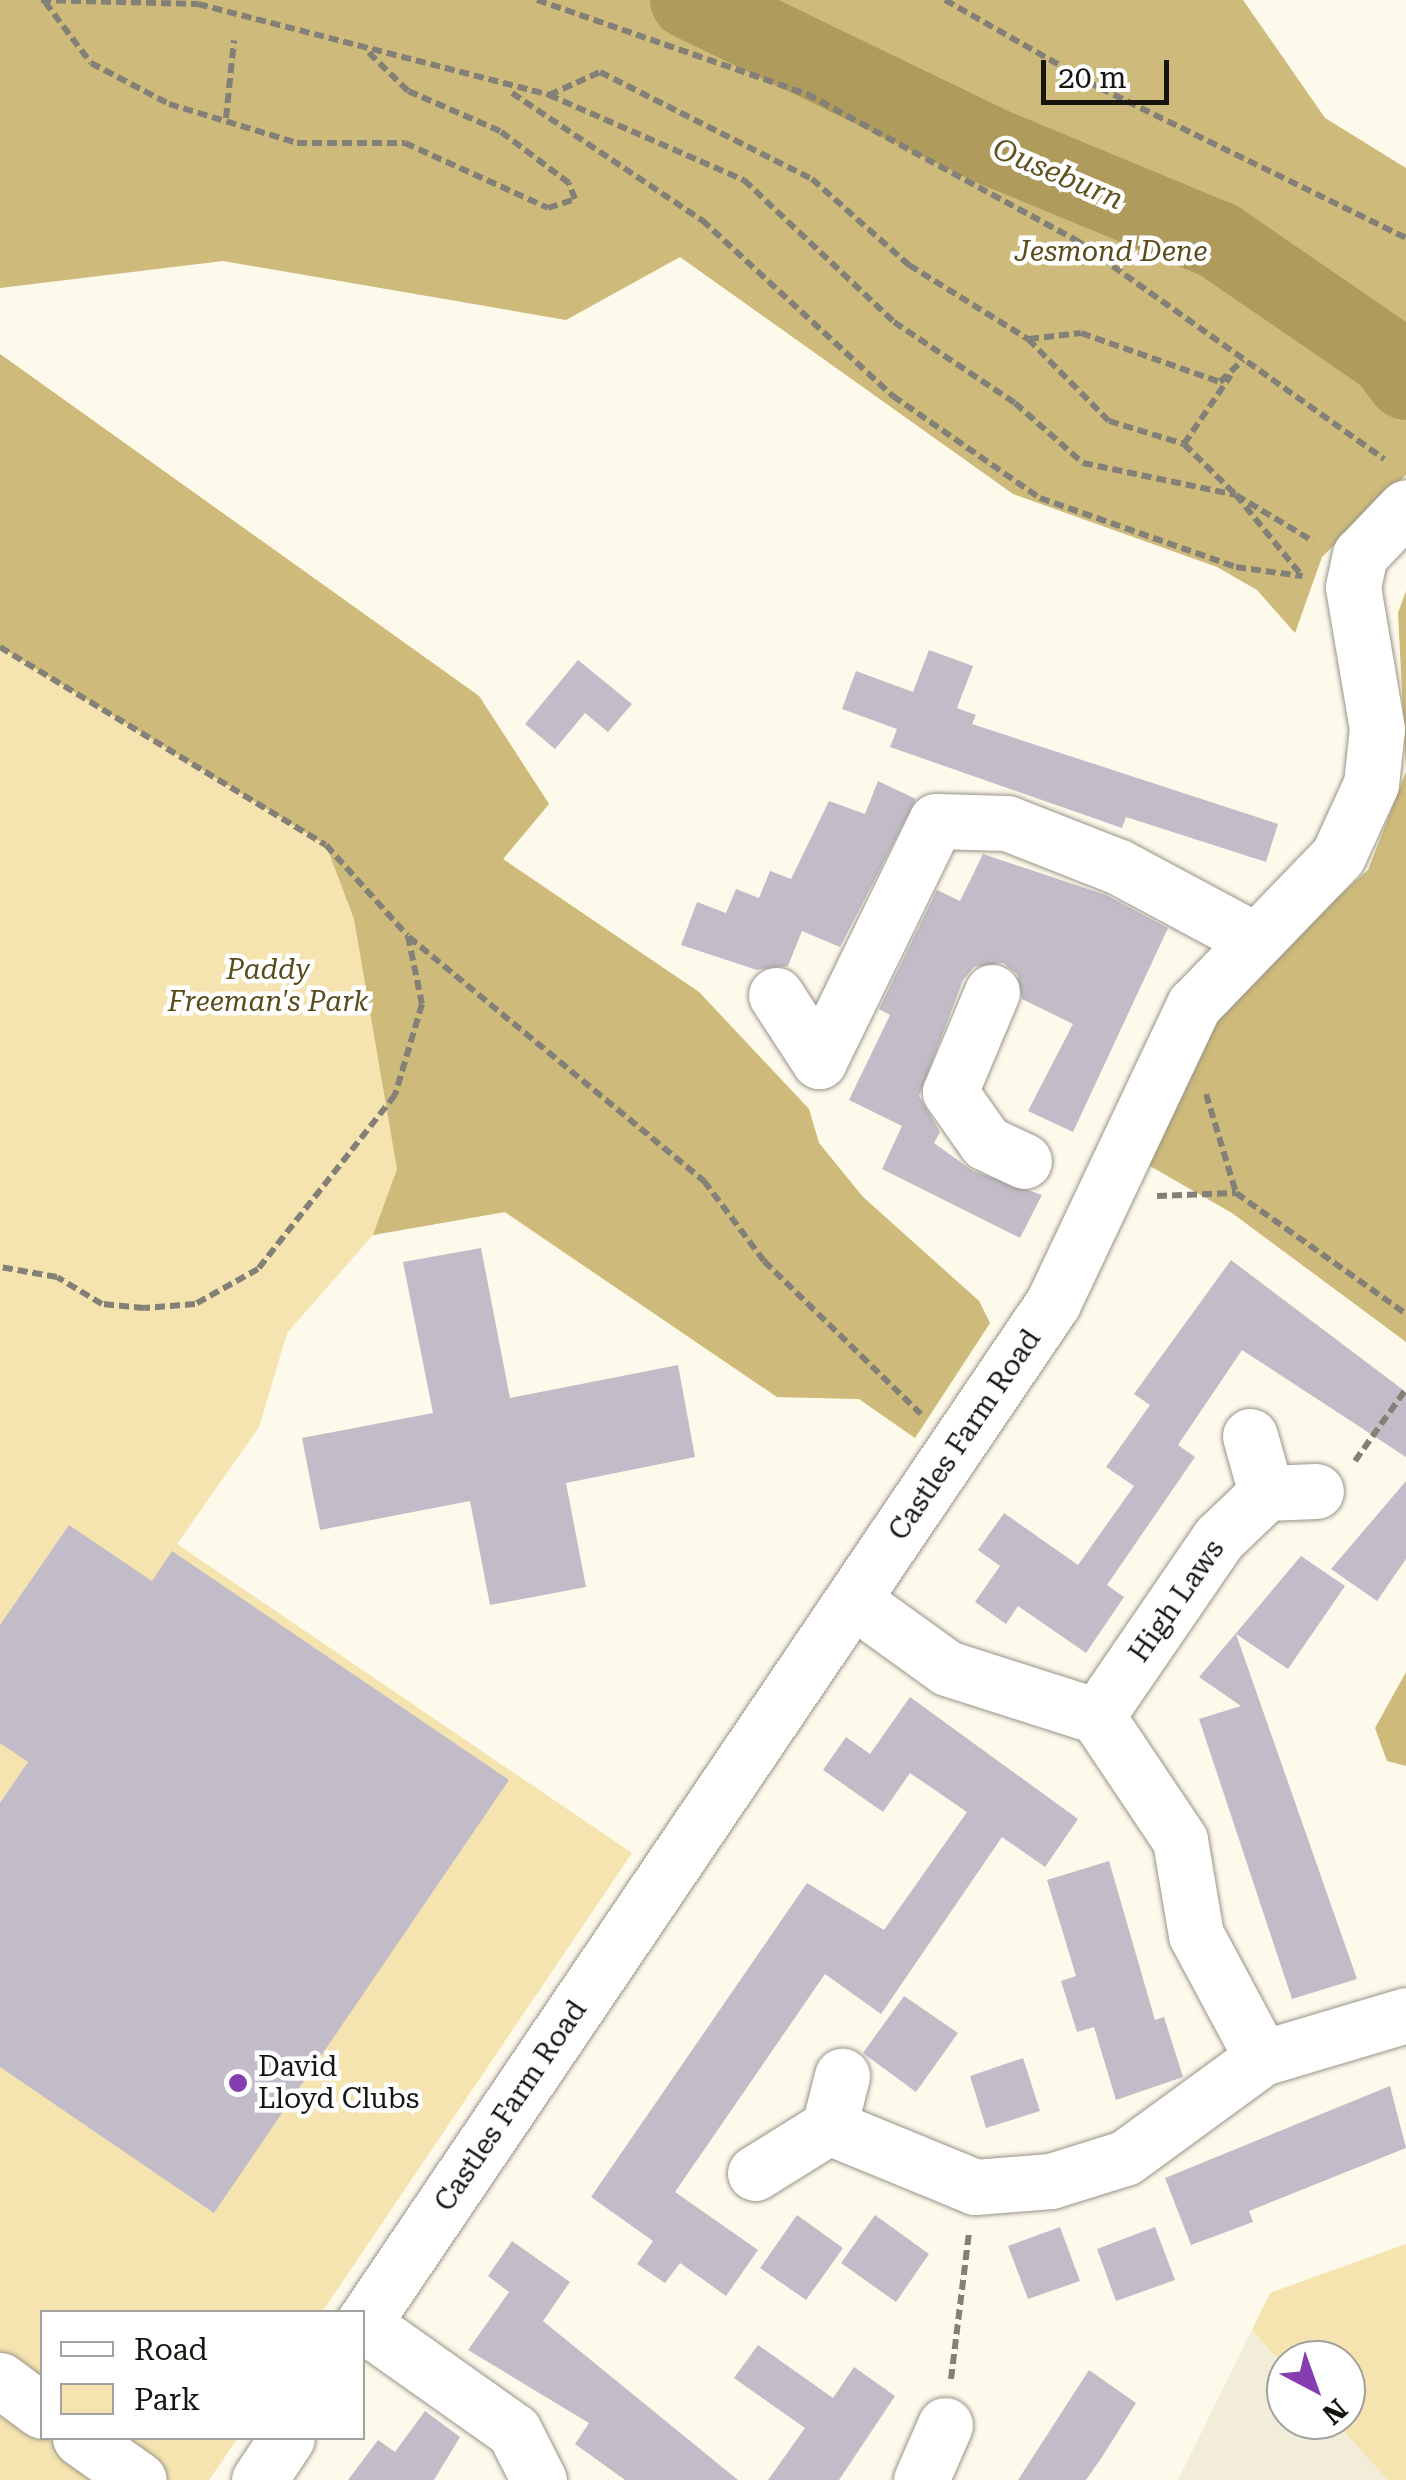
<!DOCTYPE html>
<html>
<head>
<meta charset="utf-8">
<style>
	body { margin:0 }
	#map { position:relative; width:1406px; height:2480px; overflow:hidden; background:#fdf9eb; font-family:"Roboto Serif",serif }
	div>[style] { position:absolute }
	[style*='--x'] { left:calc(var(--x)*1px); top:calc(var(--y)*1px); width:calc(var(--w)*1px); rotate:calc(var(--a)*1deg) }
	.built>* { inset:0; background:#f2edd8 }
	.green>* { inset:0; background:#f5e4af }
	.forest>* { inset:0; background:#ceba7a }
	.river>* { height:78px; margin:-39px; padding:0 39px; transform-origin:39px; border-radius:39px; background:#af9c5c }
	.building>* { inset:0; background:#c2bcc8 }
	.path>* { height:6px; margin-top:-3px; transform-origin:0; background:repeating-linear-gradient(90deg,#838077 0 10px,transparent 0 15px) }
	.roads { filter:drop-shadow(0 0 2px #989488) drop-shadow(0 0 2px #989488) }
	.minor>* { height:55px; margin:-27.5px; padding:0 27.5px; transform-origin:27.5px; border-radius:27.5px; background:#fff }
	.dots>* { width:28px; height:28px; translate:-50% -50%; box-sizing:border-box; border:5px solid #fff; border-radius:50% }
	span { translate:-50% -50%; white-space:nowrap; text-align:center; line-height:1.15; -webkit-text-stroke:9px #fff; paint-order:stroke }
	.park-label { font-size:28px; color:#594b1a; font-style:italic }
	.street-label { font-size:28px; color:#161510 }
	.poi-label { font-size:28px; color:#161510 }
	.left { translate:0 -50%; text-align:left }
	.water-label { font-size:30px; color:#5f5120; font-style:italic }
	.legend { position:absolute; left:40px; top:2310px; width:325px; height:130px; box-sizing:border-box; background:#fff; border:2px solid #a2a19f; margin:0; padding:12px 18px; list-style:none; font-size:30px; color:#161510 }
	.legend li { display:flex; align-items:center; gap:20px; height:50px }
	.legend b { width:50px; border:2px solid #a2a19f }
	.north { position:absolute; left:1266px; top:2340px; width:100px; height:100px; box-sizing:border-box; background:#fff; border:2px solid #a2a19f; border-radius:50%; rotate:139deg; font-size:28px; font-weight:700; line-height:40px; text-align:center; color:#161510 }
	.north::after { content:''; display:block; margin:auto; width:35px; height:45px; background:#863db0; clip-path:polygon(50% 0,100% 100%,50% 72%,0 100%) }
	.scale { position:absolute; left:1041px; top:60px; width:128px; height:45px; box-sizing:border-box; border:5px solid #161510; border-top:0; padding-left:12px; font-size:30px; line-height:35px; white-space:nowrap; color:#161510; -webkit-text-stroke:8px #fff; paint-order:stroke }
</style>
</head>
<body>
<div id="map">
	<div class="built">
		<div style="clip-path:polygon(evenodd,1406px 2244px,1406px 2480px,1178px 2480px,1270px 2293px,1406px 2244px,1286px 2360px,1346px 2360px,1346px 2420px,1286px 2420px,1286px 2360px)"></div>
	</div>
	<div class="green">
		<div style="clip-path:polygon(0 354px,479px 696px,549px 804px,503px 859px,699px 992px,809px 1109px,819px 1143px,863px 1197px,979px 1301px,990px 1323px,915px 1438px,859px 1399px,777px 1397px,504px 1212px,373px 1235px,287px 1333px,259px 1427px,177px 1544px,632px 1853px,322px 2312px,42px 2312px,42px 2438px,238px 2438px,209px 2480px,0 2480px)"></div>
		<div style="clip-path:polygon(1406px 2244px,1406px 2480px,1388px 2480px,1334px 2420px,1346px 2420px,1346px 2360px,1286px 2360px,1286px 2368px,1252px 2330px,1270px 2293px)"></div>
	</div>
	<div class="forest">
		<div style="clip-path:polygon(0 0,1243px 0,1325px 118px,1406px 168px,1406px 475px,1322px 557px,1295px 633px,1257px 590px,1217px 567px,1013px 494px,680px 257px,566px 320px,223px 261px,0 288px)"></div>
		<div style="clip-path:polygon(0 354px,479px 696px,549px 804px,503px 859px,699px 992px,809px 1109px,819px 1143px,863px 1197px,979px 1301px,990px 1323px,915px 1438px,859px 1399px,777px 1397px,505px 1212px,373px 1235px,397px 1169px,354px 919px,326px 845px,0 647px)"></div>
		<div style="clip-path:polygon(1406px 591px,1406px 770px,1398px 613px)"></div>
		<div style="clip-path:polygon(1406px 772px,1406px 1342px,1232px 1213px,1143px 1162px,1181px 1076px,1235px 990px,1368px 870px)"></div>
		<div style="clip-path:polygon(1406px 1672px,1406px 1766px,1387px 1761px,1375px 1728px)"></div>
	</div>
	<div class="river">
		<div style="--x:689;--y:0;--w:338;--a:25.8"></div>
		<div style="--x:993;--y:147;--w:243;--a:22.5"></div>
		<div style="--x:1218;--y:240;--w:206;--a:34.5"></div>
		<div style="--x:1388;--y:357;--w:30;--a:53"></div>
	</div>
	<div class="building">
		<div style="clip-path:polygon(929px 650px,973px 666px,957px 708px,976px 715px,972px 724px,1278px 824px,1266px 862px,1126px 817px,1122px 828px,890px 747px,897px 729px,842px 709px,856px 671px,913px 692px)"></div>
		<div style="clip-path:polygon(578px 660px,632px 704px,608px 732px,585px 713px,555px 749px,525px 724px)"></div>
		<div style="clip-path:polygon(878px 781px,916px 799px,840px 947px,802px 931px,788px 966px,757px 970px,681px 945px,697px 902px,726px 913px,736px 889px,759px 898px,770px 871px,791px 879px,829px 801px,865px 814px)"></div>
		<div style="clip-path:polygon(983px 854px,1106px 895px,1168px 928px,1073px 1132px,1028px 1111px,1073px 1024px,1022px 999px,1017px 974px,1003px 963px,974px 967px,963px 980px,919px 1096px,940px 1132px,934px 1143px,973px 1171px,1042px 1195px,1020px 1238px,882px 1169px,902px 1126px,849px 1100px,890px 1015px,879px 1009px,937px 890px,960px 901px)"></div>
		<div style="clip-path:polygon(481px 1248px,510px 1398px,678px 1365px,695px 1457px,566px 1483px,586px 1587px,490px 1605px,470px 1501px,320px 1530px,302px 1438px,433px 1413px,403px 1262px)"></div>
		<div style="clip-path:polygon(1231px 1260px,1406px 1392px,1406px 1457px,1242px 1350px,1178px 1445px,1195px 1457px,1107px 1585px,1124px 1597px,1086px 1653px,1018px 1606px,1006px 1624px,975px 1602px,1000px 1566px,978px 1550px,1004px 1513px,1078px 1565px,1134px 1486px,1106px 1467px,1150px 1405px,1134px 1394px)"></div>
		<div style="clip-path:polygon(1406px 1481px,1406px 1559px,1377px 1601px,1331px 1569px)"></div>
		<div style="clip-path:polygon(69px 1525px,152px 1581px,172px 1551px,509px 1780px,214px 2213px,0 2067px,0 1803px,28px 1762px,0 1743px,0 1625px)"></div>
		<div style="clip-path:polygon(1301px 1556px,1345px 1586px,1288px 1669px,1236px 1634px,1357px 1979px,1292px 1999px,1199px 1719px,1241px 1706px,1199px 1677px)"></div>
		<div style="clip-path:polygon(910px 1697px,1078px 1819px,1045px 1867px,1002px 1837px,881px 2014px,825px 1974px,675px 2192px,758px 2250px,726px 2296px,680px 2263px,665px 2283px,637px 2264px,653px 2241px,591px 2197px,807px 1883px,884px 1930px,967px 1812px,910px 1773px,883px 1812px,823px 1770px,846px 1737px,870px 1754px)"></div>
		<div style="clip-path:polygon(1109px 1861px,1155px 2020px,1164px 2017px,1183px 2077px,1116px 2100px,1094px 2027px,1077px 2032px,1061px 1981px,1076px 1976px,1047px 1880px)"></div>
		<div style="clip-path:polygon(904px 1996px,958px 2033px,916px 2092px,863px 2053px)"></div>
		<div style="clip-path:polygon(1023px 2058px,1040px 2111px,986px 2128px,970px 2076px)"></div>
		<div style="clip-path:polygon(1390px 2086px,1406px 2148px,1249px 2211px,1253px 2222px,1191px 2245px,1165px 2178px)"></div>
		<div style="clip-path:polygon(797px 2215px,843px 2248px,806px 2300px,760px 2268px)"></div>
		<div style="clip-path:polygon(875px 2215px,929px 2254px,896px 2302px,841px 2263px)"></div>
		<div style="clip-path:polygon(1060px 2227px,1080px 2281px,1028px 2299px,1008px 2246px)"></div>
		<div style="clip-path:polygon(1155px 2227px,1175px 2280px,1116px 2301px,1097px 2249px)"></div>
		<div style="clip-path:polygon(512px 2241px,570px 2282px,543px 2321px,738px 2480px,625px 2480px,575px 2444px,589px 2423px,468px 2350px,509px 2292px,488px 2276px)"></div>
		<div style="clip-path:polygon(758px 2345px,833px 2398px,854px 2367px,895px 2396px,839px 2480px,768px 2480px,805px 2428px,734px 2378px)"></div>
		<div style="clip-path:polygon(1089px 2370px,1136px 2403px,1102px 2457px,1086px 2480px,1018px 2480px)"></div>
		<div style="clip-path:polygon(425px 2411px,460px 2437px,434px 2480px,348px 2480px,378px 2440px,395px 2452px)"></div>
	</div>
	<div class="path">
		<div style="--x:41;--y:0;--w:157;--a:1.5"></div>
		<div style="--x:198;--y:4;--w:363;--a:14.5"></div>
		<div style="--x:549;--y:95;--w:213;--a:23.6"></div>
		<div style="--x:744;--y:180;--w:207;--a:43.4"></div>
		<div style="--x:894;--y:322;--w:146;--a:33.8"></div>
		<div style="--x:1015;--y:403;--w:91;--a:41.4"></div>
		<div style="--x:1083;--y:463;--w:156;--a:11.8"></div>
		<div style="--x:1236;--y:495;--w:104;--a:50.8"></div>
		<div style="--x:537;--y:0;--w:286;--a:19.2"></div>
		<div style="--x:807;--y:94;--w:306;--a:28.5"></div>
		<div style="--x:1076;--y:240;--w:378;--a:35.4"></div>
		<div style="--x:945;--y:0;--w:178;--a:29.6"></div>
		<div style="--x:1100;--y:88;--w:341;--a:26.1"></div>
		<div style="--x:45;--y:2;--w:76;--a:53"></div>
		<div style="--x:91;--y:63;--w:88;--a:27.7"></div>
		<div style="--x:169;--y:104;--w:134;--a:16.9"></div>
		<div style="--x:297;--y:143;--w:108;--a:0"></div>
		<div style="--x:405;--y:143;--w:157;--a:24.4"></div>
		<div style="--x:548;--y:208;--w:28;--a:-18"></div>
		<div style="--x:575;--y:199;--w:17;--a:-111"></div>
		<div style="--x:569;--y:183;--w:86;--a:-143"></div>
		<div style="--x:500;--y:131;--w:100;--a:-156.5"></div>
		<div style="--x:408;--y:91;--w:57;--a:-135.7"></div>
		<div style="--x:512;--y:93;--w:229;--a:33.8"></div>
		<div style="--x:702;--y:220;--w:260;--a:42.7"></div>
		<div style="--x:893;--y:396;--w:179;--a:34.8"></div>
		<div style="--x:1040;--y:498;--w:208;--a:19.4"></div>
		<div style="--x:1236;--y:567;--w:67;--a:7.8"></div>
		<div style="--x:549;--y:95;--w:56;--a:-24.3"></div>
		<div style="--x:600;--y:72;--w:237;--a:26.8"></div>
		<div style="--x:812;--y:179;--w:130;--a:41.6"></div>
		<div style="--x:909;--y:265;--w:140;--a:31.9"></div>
		<div style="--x:1028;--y:339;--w:115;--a:45.4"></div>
		<div style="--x:1109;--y:421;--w:78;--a:17"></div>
		<div style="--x:1184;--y:444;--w:73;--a:44.4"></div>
		<div style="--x:1236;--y:495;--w:90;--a:30.9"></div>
		<div style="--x:226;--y:118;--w:78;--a:-84.1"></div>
		<div style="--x:1029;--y:339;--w:52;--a:-6.6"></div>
		<div style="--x:1081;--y:333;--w:147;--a:19.4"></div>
		<div style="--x:1220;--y:382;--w:32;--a:-44"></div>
		<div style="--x:1184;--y:444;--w:83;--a:-55.7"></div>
		<div style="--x:0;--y:647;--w:381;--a:31.3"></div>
		<div style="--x:326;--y:845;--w:122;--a:48"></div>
		<div style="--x:408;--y:936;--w:69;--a:78.4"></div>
		<div style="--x:422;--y:1004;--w:95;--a:106.5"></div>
		<div style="--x:395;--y:1095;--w:221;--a:128.2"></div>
		<div style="--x:258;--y:1269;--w:72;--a:150.9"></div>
		<div style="--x:195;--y:1304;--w:51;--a:175.5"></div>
		<div style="--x:144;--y:1308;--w:42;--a:-174.6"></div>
		<div style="--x:102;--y:1304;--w:52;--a:-149"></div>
		<div style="--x:57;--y:1277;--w:58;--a:-170"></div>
		<div style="--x:409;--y:937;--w:383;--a:39.6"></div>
		<div style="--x:704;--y:1181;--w:100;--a:53.1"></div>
		<div style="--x:764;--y:1261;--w:219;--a:44.3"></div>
		<div style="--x:1206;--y:1094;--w:103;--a:73.1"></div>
		<div style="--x:1157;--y:1196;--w:79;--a:-2.2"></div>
		<div style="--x:1236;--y:1193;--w:209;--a:35.4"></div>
		<div style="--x:1355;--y:1461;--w:88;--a:-54.7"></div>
		<div style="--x:951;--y:2379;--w:148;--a:-83"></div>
	</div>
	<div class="roads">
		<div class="minor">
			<div style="--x:992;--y:992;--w:108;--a:112.8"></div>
			<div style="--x:950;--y:1092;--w:62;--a:54.8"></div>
			<div style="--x:986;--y:1143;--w:42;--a:25.3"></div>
			<div style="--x:776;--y:995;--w:79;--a:56.9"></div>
			<div style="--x:819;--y:1061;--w:267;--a:-64"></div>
			<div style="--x:936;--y:821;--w:71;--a:1.6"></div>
			<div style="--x:1007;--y:823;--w:120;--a:21.4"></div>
			<div style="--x:1119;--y:867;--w:154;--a:28.2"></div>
			<div style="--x:1250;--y:1436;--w:59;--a:74.3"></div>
			<div style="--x:1266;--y:1493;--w:50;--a:-2.3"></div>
			<div style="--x:1097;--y:1716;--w:216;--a:-55.6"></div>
			<div style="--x:1219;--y:1538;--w:65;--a:-43.8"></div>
			<div style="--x:1262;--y:2058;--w:150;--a:-16.6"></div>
			<div style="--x:829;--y:2127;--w:158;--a:22.3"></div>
			<div style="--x:975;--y:2187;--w:76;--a:-4.5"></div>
			<div style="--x:1051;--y:2181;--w:77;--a:-17.3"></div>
			<div style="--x:1125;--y:2158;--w:170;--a:-36.1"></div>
			<div style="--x:1262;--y:2058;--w:140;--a:-118.2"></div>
			<div style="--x:1196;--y:1935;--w:96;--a:-99.6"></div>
			<div style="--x:1180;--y:1840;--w:149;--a:-123.8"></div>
			<div style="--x:1097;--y:1716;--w:157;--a:-162.3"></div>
			<div style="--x:947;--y:1668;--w:115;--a:-144.2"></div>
			<div style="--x:755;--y:2173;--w:87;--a:-31.9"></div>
			<div style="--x:829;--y:2127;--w:53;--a:-75.7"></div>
			<div style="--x:363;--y:2324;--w:185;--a:35.3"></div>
			<div style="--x:514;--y:2431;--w:55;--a:63"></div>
			<div style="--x:362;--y:2325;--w:1234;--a:-55.94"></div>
			<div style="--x:1053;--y:1303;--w:330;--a:-64.7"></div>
			<div style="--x:1194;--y:1005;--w:207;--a:-46"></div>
			<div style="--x:1338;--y:856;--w:79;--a:-65.4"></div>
			<div style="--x:1371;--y:784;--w:55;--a:-83.8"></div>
			<div style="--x:1377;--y:729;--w:144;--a:-99.6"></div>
			<div style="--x:1353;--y:587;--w:33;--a:-78"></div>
			<div style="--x:1360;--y:555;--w:66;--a:-46.2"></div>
			<div style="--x:0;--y:2380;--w:52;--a:36.4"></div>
			<div style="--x:80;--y:2438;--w:72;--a:35.4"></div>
			<div style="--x:259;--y:2480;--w:50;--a:-56.3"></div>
			<div style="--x:921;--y:2480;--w:60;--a:-66.4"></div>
		</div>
	</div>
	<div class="dots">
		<div style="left:238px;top:2083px;background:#863db0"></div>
	</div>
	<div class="park-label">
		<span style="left:1111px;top:252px">Jesmond Dene</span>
		<span style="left:268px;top:986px">Paddy<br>Freeman's Park</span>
	</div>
	<div class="street-label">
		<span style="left:965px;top:1435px;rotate:-56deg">Castles Farm Road</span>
		<span style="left:1177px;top:1601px;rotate:-55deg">High Laws</span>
		<span style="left:511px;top:2106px;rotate:-56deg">Castles Farm Road</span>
	</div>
	<div class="poi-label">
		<span class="left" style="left:258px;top:2083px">David<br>Lloyd Clubs</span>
	</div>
	<div class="water-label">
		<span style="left:1058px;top:174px;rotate:23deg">Ouseburn</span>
	</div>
	<ul class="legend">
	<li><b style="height:12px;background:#fff"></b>Road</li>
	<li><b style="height:28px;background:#f5e4af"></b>Park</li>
	</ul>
	<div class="north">N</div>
	<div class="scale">20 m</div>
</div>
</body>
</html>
